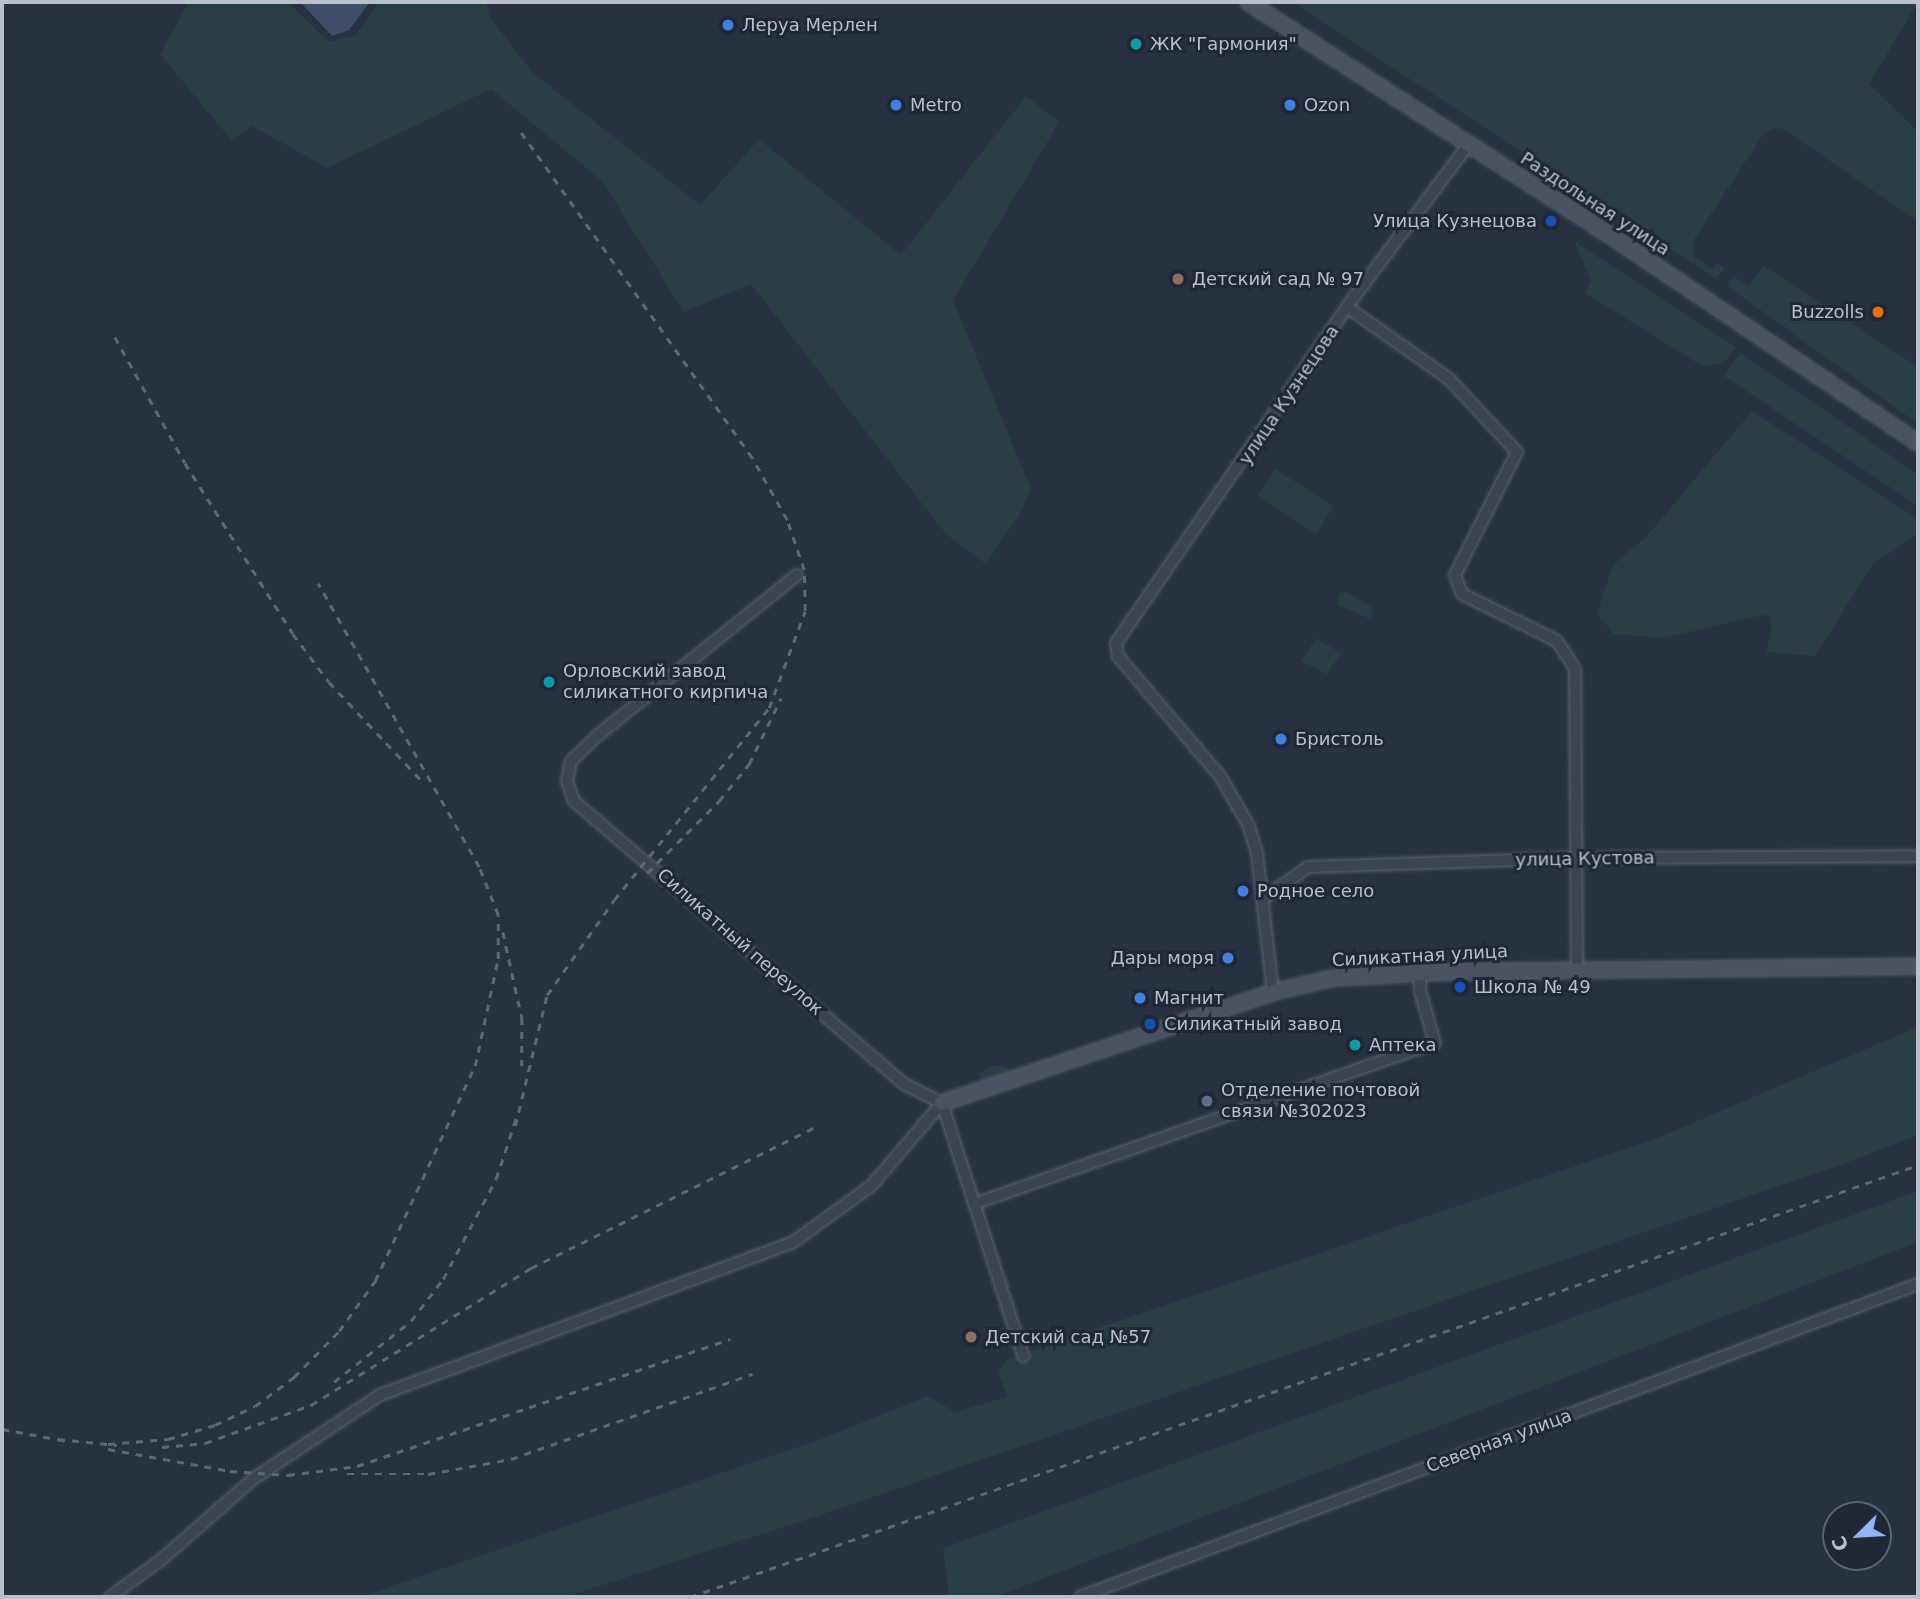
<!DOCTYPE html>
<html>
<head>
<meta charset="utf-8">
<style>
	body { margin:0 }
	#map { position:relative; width:1920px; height:1599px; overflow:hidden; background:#273141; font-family:"DejaVu Sans",sans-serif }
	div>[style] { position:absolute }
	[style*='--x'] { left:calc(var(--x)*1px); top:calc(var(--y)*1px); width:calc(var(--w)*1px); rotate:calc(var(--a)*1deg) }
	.green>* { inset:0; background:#293e42 }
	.water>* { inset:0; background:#3e4d6a }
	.roads { filter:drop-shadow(0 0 2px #5a616e) drop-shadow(0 0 2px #5a616e) }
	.street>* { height:10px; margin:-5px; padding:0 5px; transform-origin:5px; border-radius:5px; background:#3c4351 }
	.secondary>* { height:14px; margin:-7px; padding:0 7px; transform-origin:7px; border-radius:7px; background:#4a5264 }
	.rail>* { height:2.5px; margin-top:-1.25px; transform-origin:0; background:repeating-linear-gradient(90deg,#5e6778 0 7px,transparent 0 14px) }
	.dots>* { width:19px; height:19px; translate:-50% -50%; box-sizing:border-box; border:4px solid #202836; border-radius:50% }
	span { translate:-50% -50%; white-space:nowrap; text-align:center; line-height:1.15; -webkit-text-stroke:6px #202836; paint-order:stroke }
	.poi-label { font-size:18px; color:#b9bfcb }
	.left { translate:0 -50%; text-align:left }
	.right { translate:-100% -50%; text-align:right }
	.street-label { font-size:18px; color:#b9bfcb }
	.frame { position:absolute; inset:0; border:4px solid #b9bfcb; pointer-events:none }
	.north { position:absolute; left:1822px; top:1501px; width:70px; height:70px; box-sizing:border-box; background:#202836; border:2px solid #5d6472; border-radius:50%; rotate:246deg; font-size:19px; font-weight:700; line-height:28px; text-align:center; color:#b9bfcb }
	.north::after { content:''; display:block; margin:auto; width:24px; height:32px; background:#94b3f5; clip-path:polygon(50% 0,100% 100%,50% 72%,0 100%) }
</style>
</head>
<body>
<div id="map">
	<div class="green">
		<div style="clip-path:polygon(189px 2px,288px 2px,329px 42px,356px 35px,378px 2px,486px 2px,490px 17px,532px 72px,700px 205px,759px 139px,901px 255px,1026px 96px,1059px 122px,953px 300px,1031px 489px,1021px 512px,986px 564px,946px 534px,751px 284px,684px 312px,602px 181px,491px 89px,327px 168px,252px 126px,232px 141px,160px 54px)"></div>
		<div style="clip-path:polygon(1292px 2px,1918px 2px,1869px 84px,1918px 132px,1918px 221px,1783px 129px,1774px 128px,1765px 132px,1693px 241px,1693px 256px,1712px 269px,1717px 264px,1725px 268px,1716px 279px)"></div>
		<div style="clip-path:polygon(1575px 242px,1736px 347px,1724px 363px,1702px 366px,1585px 293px,1591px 281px)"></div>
		<div style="clip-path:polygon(1764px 266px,1918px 367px,1918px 424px,1727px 286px,1733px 276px,1748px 285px)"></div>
		<div style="clip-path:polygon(1740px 353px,1918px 474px,1918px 506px,1724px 376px)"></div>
		<div style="clip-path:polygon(1752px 411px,1918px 519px,1918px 534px,1873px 564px,1815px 656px,1766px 652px,1772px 630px,1768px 614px,1663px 638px,1614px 634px,1597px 614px,1613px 565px,1646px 537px)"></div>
		<div style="clip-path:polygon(1275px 469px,1334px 506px,1316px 534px,1258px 496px)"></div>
		<div style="clip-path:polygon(1347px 592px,1373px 608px,1370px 619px,1338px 605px,1339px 593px)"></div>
		<div style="clip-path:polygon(1316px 638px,1341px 653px,1327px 674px,1301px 661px)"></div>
		<div style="clip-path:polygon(1918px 1027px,1918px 1135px,1843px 1164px,812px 1518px,565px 1597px,360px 1597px,821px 1439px,928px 1396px,955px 1412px,1007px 1397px,998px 1371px,1007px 1359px,1655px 1139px)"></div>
		<div style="clip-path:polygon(995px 1065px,1016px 1070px,982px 1082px,979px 1073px)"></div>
		<div style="clip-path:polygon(1918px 1191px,1918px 1242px,995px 1597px,949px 1597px,943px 1548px)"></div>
	</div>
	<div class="water">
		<div style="clip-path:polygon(300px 2px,370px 2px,349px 30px,332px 36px)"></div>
	</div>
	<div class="roads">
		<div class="street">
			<div style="--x:1347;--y:307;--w:125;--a:35.2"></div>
			<div style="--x:1449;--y:379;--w:100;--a:47"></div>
			<div style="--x:1517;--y:452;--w:138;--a:116.8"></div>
			<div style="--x:1455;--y:575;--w:20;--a:70"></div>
			<div style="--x:1462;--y:594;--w:106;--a:26.3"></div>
			<div style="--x:1557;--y:641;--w:33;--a:57"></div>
			<div style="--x:1575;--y:669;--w:300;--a:89.6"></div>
			<div style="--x:797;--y:575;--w:255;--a:141.2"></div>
			<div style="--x:598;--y:735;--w:37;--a:136"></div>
			<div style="--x:571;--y:761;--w:20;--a:101"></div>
			<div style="--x:567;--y:781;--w:21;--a:71"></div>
			<div style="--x:574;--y:801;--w:435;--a:40.6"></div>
			<div style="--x:904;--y:1084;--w:42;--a:26.6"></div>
			<div style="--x:1263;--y:899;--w:55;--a:-35.4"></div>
			<div style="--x:1308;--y:867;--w:268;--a:-1.9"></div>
			<div style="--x:1576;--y:858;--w:342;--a:-0.3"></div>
			<div style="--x:1273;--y:992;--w:140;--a:-96.6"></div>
			<div style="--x:1257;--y:853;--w:28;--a:-107"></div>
			<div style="--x:1249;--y:826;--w:58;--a:-120.1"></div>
			<div style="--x:1220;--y:776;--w:157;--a:-130.4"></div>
			<div style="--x:1118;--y:656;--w:13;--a:-99"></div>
			<div style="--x:1116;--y:643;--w:420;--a:-55.5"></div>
			<div style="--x:1354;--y:297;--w:190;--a:-53.1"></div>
			<div style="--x:942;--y:1103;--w:266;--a:72.2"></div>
			<div style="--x:974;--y:1204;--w:488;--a:-19.3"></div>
			<div style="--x:1435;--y:1043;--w:54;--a:-106.1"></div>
			<div style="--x:1420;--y:991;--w:19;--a:-90"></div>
			<div style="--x:110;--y:1597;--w:64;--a:-36.2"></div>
			<div style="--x:162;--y:1559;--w:121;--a:-41.3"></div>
			<div style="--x:253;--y:1479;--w:152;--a:-33.5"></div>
			<div style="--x:380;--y:1395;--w:439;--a:-20.3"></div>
			<div style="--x:792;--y:1243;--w:99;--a:-35.9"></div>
			<div style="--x:872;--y:1185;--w:108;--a:-49.5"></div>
			<div style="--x:1080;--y:1597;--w:895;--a:-20.48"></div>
		</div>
		<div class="secondary">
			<div style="--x:1248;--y:2;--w:450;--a:32.8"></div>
			<div style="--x:1626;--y:246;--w:352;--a:34"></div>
			<div style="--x:942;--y:1103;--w:349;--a:-18.5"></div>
			<div style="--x:1273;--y:992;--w:62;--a:-13.1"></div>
			<div style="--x:1333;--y:978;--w:112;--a:-3.1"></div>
			<div style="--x:1445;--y:972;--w:473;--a:-0.7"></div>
		</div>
	</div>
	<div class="rail">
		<div style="--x:115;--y:337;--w:144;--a:60.9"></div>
		<div style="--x:185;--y:463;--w:202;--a:57.7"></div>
		<div style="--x:293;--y:634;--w:60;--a:53.1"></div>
		<div style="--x:329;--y:682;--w:133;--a:46.8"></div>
		<div style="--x:647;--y:873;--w:102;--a:-45"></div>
		<div style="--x:719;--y:801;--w:48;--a:-51"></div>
		<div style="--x:749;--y:764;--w:73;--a:-64.1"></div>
		<div style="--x:503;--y:932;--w:88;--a:77.5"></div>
		<div style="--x:522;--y:1018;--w:48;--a:90"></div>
		<div style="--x:515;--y:1126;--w:135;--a:-76.3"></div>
		<div style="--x:547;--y:995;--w:116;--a:-54.8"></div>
		<div style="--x:614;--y:900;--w:247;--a:-51.1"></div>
		<div style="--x:769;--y:708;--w:103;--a:-69.6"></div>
		<div style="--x:805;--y:611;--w:41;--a:-91.4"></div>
		<div style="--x:804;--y:570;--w:53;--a:-108.8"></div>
		<div style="--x:787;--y:520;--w:71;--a:-119.4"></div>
		<div style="--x:752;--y:458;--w:401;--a:-125.4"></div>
		<div style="--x:334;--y:1382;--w:98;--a:-38.4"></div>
		<div style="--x:411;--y:1321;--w:53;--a:-52.7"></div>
		<div style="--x:443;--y:1279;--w:113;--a:-62.1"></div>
		<div style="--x:496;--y:1179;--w:64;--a:-71.8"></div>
		<div style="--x:2;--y:1429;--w:66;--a:10.5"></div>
		<div style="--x:58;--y:1439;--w:59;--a:5.8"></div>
		<div style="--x:108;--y:1444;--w:60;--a:-4.8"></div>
		<div style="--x:168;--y:1439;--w:49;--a:-16.6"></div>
		<div style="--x:215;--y:1425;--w:44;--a:-25.4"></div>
		<div style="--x:255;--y:1406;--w:49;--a:-36.6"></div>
		<div style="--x:294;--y:1377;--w:64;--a:-45.6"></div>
		<div style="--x:339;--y:1331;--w:62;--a:-54.2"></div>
		<div style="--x:375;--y:1281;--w:237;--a:-65.1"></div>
		<div style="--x:475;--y:1066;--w:109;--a:-77.9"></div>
		<div style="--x:498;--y:959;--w:44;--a:-90"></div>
		<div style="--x:498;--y:915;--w:52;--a:-111.6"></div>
		<div style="--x:479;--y:867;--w:326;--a:-119.6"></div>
		<div style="--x:162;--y:1447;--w:43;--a:-5.3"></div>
		<div style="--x:205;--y:1443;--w:113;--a:-19.7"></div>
		<div style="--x:311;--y:1405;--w:259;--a:-31.9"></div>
		<div style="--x:531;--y:1268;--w:322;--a:-26.4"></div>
		<div style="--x:108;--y:1449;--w:124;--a:10.2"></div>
		<div style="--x:230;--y:1471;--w:58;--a:3.9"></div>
		<div style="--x:288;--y:1475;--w:70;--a:-7.4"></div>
		<div style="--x:357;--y:1466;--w:394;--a:-18.8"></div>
		<div style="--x:347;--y:1474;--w:81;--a:0"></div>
		<div style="--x:428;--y:1474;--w:84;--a:-10.2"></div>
		<div style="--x:511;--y:1459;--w:256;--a:-19.4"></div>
		<div style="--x:690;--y:1597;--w:1302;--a:-19.38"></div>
	</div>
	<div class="dots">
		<div style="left:728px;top:25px;background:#3f7fe0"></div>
		<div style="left:1136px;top:44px;background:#0f9aa8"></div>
		<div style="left:896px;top:105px;background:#3f7fe0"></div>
		<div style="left:1290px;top:105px;background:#3f7fe0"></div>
		<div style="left:1551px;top:221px;background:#1a4fb4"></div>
		<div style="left:1178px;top:279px;background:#8d6e63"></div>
		<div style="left:1878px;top:312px;background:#e8710a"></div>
		<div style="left:549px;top:682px;background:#0f9aa8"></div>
		<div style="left:1281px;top:739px;background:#3f7fe0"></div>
		<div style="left:1243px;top:891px;background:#3f7fe0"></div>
		<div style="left:1228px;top:958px;background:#3f7fe0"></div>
		<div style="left:1460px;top:987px;background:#1a4fb4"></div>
		<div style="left:1140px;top:998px;background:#3f7fe0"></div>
		<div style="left:1150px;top:1024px;background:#1a4fb4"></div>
		<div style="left:1355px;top:1045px;background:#0f9aa8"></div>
		<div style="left:1207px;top:1101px;background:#5c6f8a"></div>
		<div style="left:971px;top:1337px;background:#8d6e63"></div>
	</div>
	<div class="poi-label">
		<span class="left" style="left:742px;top:25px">Леруа Мерлен</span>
		<span class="left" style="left:1150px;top:44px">ЖК "Гармония"</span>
		<span class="left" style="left:910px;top:105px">Metro</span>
		<span class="left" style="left:1304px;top:105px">Ozon</span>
		<span class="right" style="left:1537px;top:221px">Улица Кузнецова</span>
		<span class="left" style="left:1192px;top:279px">Детский сад № 97</span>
		<span class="right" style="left:1864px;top:312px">Buzzolls</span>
		<span class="left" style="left:563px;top:682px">Орловский завод<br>силикатного кирпича</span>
		<span class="left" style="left:1295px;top:739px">Бристоль</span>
		<span class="left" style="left:1257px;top:891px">Родное село</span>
		<span class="right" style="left:1214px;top:958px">Дары моря</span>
		<span class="left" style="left:1474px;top:987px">Школа № 49</span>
		<span class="left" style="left:1154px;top:998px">Магнит</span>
		<span class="left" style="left:1164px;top:1024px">Силикатный завод</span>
		<span class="left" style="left:1369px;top:1045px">Аптека</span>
		<span class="left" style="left:1221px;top:1101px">Отделение почтовой<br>связи №302023</span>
		<span class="left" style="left:985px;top:1337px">Детский сад №57</span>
	</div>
	<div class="street-label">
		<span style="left:1595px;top:204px;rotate:33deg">Раздольная улица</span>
		<span style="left:1289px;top:395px;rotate:-56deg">улица Кузнецова</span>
		<span style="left:1585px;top:859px;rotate:-1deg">улица Кустова</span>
		<span style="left:740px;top:942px;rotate:41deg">Силикатный переулок</span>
		<span style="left:1420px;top:956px;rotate:-3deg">Силикатная улица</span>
		<span style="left:1499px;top:1441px;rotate:-20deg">Северная улица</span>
	</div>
	<div class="frame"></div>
	<div class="north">С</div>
</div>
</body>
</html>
